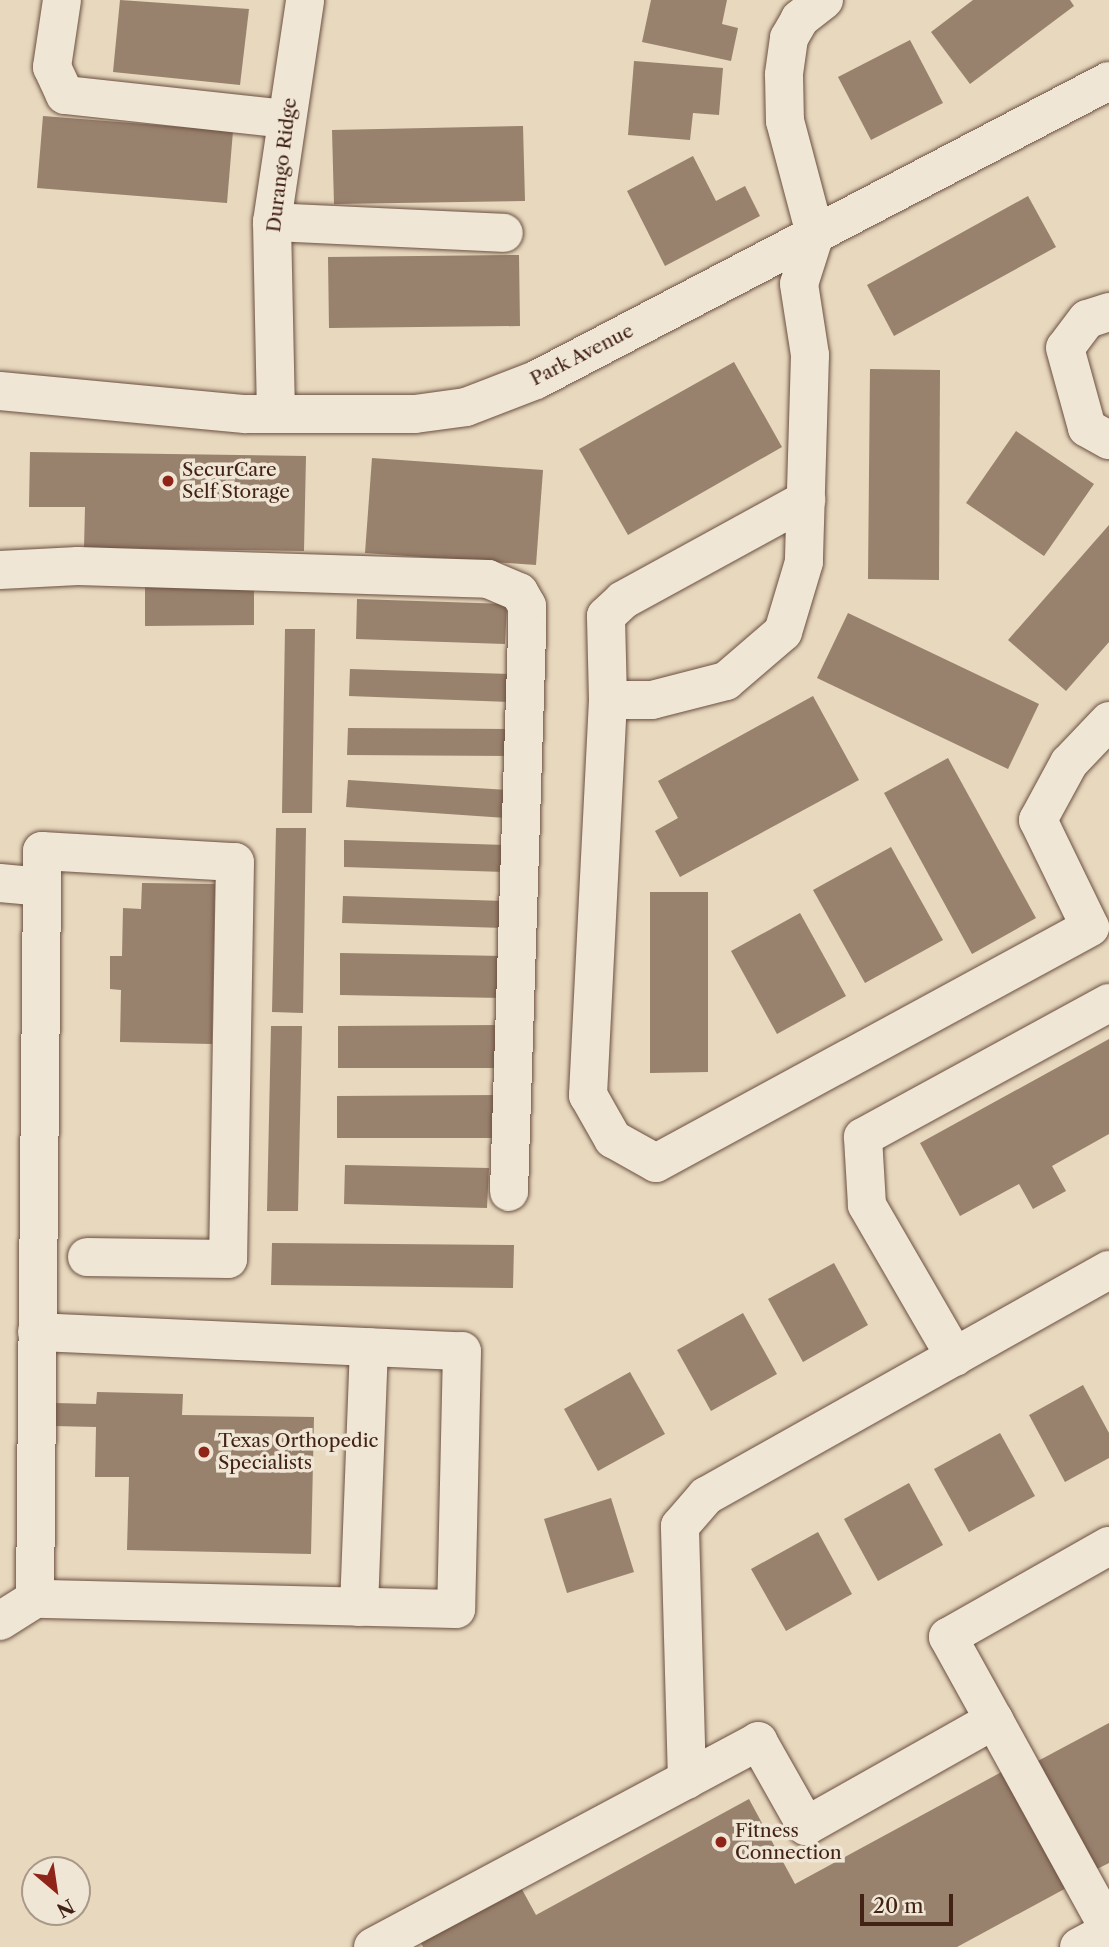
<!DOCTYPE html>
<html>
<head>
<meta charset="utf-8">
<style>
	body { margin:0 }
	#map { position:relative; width:1109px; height:1947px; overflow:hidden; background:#e7d8be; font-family:"Libre Caslon Text",serif }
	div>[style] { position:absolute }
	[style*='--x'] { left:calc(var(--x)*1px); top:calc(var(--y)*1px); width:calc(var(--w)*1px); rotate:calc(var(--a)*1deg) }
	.building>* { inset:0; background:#98816d }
	.roads { filter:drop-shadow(0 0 2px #6c5040) drop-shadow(0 0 2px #6c5040) }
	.minor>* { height:38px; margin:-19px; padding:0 19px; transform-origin:19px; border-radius:19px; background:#efe6d5 }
	.dots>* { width:19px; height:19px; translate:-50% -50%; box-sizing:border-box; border:4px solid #efe6d5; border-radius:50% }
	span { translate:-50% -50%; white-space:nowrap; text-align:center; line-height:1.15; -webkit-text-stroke:7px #efe6d5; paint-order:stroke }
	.street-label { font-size:19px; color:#432216 }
	.poi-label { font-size:19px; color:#432216 }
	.left { translate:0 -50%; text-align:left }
	.north { position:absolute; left:21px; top:1856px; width:70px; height:70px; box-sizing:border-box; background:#efe6d5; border:2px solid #aa9889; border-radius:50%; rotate:151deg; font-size:19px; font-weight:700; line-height:28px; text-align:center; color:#432216 }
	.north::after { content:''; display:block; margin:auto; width:24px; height:32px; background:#8f2418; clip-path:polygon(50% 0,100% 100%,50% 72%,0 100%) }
	.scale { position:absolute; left:860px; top:1894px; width:93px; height:32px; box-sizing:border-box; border:4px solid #432216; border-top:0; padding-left:9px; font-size:21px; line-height:24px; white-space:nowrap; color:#432216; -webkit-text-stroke:5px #efe6d5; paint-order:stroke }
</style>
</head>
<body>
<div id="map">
	<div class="building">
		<div style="clip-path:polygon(120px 0,249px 9px,240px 85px,113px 72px)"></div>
		<div style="clip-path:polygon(651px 0,727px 0,722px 24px,738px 28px,731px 61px,642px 42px)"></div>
		<div style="clip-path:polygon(973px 0,1070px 0,1074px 6px,970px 84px,931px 32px)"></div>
		<div style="clip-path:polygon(910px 40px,943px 103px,871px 140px,838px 77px)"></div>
		<div style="clip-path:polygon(634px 61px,723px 68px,719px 115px,693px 113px,690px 140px,628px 135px)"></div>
		<div style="clip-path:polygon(43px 116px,233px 131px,227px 203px,37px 188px)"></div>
		<div style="clip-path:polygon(523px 126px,525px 201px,334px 204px,332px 130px)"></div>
		<div style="clip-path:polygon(693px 156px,716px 201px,745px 186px,760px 216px,665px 266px,627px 191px)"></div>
		<div style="clip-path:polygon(1028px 196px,1056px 247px,894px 336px,867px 285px)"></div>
		<div style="clip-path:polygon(519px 255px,520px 326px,329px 328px,328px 257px)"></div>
		<div style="clip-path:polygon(734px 362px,782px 447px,628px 535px,579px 449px)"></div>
		<div style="clip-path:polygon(870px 369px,940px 370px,939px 580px,868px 579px)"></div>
		<div style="clip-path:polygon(1016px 431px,1094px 484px,1044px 556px,966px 503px)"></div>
		<div style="clip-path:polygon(30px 452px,306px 456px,304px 551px,84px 548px,85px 507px,29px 507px)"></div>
		<div style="clip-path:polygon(372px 458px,543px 470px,536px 565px,365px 553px)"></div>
		<div style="clip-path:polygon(1109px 525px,1109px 642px,1066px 691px,1008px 640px)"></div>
		<div style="clip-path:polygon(254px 582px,254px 625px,145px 626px,145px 584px)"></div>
		<div style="clip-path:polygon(357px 599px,507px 604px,505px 644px,356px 639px)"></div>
		<div style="clip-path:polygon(848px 613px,1039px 704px,1008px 769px,817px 678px)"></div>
		<div style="clip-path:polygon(285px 629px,315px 629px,312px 813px,282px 813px)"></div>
		<div style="clip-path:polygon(350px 669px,512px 674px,511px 702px,349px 696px)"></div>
		<div style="clip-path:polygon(813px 696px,859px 780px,680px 877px,655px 831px,678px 818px,658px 781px)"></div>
		<div style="clip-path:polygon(348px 728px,510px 729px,510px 756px,347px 755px)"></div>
		<div style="clip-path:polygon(948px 758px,1036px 918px,972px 954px,884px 793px)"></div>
		<div style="clip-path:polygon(348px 780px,508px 790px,506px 818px,346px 807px)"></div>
		<div style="clip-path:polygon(276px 828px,306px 828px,303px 1013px,272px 1012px)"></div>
		<div style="clip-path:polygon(344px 840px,506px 845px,505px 872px,344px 867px)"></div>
		<div style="clip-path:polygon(891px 847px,943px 940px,865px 983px,813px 890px)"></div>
		<div style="clip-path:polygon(142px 883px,215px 884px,212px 1044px,120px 1042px,121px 990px,110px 989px,110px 956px,122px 956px,123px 908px,141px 909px)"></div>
		<div style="clip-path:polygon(650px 892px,708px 892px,708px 1072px,650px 1073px)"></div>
		<div style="clip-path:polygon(343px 896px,505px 901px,504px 928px,342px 923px)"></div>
		<div style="clip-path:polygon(800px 913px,846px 996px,777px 1034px,731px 951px)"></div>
		<div style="clip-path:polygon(340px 953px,503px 956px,502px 998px,340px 995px)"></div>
		<div style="clip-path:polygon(501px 1025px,501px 1068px,338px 1068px,338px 1026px)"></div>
		<div style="clip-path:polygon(271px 1026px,302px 1026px,298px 1211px,267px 1211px)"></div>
		<div style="clip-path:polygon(1109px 1039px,1109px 1134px,1052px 1166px,1066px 1191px,1033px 1209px,1019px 1184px,960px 1216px,920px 1143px)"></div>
		<div style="clip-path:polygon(498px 1095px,498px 1138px,337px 1138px,337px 1096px)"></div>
		<div style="clip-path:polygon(345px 1165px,489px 1168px,487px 1208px,344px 1204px)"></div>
		<div style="clip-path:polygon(272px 1243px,514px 1245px,513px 1288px,271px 1285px)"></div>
		<div style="clip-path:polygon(834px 1263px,868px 1325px,803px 1362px,768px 1299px)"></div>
		<div style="clip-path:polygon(743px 1313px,777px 1374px,711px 1411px,677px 1350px)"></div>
		<div style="clip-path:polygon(630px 1372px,665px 1434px,598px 1471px,564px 1409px)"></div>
		<div style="clip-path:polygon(1083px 1385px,1109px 1433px,1109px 1458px,1065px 1482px,1029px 1415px)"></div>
		<div style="clip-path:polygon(97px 1392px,183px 1394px,182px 1415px,314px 1417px,311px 1554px,127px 1550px,129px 1477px,95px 1477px,96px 1427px,54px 1426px,55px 1403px,96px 1404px)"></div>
		<div style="clip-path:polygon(1000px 1433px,1035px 1496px,969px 1532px,934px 1469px)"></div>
		<div style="clip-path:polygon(909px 1483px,943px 1545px,878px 1581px,844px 1519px)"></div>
		<div style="clip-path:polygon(611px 1498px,634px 1572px,567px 1593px,544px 1519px)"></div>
		<div style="clip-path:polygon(818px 1532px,852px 1594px,786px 1631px,751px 1569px)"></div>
		<div style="clip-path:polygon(1109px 1723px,1109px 1863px,1095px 1870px,1036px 1762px)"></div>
		<div style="clip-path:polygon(1007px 1769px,1070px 1886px,957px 1947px,423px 1947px,419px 1939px,519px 1884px,536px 1915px,749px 1799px,795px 1884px)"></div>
	</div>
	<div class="roads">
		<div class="minor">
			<div style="--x:62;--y:0;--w:68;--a:98.5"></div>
			<div style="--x:52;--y:67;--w:31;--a:65"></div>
			<div style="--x:65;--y:95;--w:223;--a:6.2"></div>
			<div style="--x:824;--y:0;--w:31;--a:142"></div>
			<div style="--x:800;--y:19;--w:22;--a:120"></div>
			<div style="--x:789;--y:38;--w:37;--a:98"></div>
			<div style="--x:784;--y:75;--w:46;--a:88.8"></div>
			<div style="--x:785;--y:121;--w:117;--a:75.1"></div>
			<div style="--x:815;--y:234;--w:52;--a:107.7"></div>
			<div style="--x:799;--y:284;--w:72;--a:81.2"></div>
			<div style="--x:810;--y:355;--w:207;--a:91.7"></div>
			<div style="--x:804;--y:562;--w:73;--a:106.7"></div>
			<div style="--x:783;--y:632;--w:75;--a:139.3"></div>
			<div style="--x:726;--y:681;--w:76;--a:165.6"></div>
			<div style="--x:652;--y:700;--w:44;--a:180"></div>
			<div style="--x:608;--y:700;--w:396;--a:92.9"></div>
			<div style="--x:588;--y:1095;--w:51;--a:60.4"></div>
			<div style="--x:613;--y:1139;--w:49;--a:29.2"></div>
			<div style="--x:656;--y:1163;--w:494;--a:-28.5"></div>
			<div style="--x:1090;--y:927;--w:119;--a:-115.9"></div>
			<div style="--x:1038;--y:820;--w:65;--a:-61.5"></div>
			<div style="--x:1069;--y:763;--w:58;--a:-46.4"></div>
			<div style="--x:272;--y:222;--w:232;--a:2.7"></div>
			<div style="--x:1109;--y:312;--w:23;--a:162"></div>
			<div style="--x:1087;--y:319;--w:36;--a:127"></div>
			<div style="--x:1065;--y:348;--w:83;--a:74.6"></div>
			<div style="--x:1087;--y:428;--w:25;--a:29"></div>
			<div style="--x:0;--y:391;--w:246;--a:5.4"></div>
			<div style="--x:245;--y:414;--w:170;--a:0"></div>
			<div style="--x:415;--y:414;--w:51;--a:-7.8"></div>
			<div style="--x:466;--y:407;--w:75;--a:-21.1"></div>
			<div style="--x:536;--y:380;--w:646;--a:-27.56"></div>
			<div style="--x:276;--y:414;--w:192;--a:-91.2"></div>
			<div style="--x:272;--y:222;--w:224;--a:-81.5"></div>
			<div style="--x:0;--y:570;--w:78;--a:-2.9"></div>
			<div style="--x:78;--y:566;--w:410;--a:1.8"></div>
			<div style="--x:488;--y:579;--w:34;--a:23"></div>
			<div style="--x:519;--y:592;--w:16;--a:60"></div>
			<div style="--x:527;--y:606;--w:28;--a:90"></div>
			<div style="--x:527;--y:634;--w:558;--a:91.85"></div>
			<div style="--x:608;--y:700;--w:84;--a:-91.4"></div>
			<div style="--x:606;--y:616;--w:23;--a:-43"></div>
			<div style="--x:623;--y:600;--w:209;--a:-28.7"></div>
			<div style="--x:0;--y:883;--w:42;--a:5.4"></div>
			<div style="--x:42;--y:887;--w:36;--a:-90"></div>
			<div style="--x:42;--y:851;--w:193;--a:3.3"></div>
			<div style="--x:235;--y:862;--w:397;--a:91"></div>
			<div style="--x:228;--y:1259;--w:141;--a:-179.2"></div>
			<div style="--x:37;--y:1332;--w:425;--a:2.6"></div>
			<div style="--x:462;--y:1351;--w:258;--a:91.3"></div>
			<div style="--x:456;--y:1609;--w:421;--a:-178.6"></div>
			<div style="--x:35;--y:1599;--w:712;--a:-89.44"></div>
			<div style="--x:955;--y:1357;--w:176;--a:-120.1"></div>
			<div style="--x:867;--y:1205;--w:68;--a:-93.4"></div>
			<div style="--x:863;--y:1137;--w:280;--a:-28.6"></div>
			<div style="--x:359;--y:1607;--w:260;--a:-87.8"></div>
			<div style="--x:0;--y:1621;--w:41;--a:-32.2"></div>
			<div style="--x:994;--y:1720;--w:95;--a:-119"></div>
			<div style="--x:948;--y:1637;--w:185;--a:-29.5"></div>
			<div style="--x:687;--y:1780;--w:254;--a:-91.6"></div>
			<div style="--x:680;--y:1526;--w:40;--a:-49"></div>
			<div style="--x:706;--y:1496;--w:462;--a:-29.3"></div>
			<div style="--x:373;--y:1947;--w:437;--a:-28.1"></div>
			<div style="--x:758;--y:1741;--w:98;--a:60.5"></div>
			<div style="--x:806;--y:1826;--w:216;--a:-29.4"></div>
			<div style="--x:994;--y:1720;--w:239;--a:61.2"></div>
			<div style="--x:1079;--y:1947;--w:34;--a:-28"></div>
		</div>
	</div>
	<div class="dots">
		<div style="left:168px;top:481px;background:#8f2418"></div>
		<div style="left:204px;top:1452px;background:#8f2418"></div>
		<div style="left:721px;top:1842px;background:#8f2418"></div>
	</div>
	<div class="street-label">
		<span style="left:282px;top:165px;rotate:-83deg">Durango Ridge</span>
		<span style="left:582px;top:355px;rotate:-27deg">Park Avenue</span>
	</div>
	<div class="poi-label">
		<span class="left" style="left:182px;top:481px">SecurCare<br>Self Storage</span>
		<span class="left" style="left:218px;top:1452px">Texas Orthopedic<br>Specialists</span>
		<span class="left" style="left:735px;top:1842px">Fitness<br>Connection</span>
	</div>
	<div class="north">N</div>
	<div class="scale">20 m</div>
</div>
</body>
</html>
